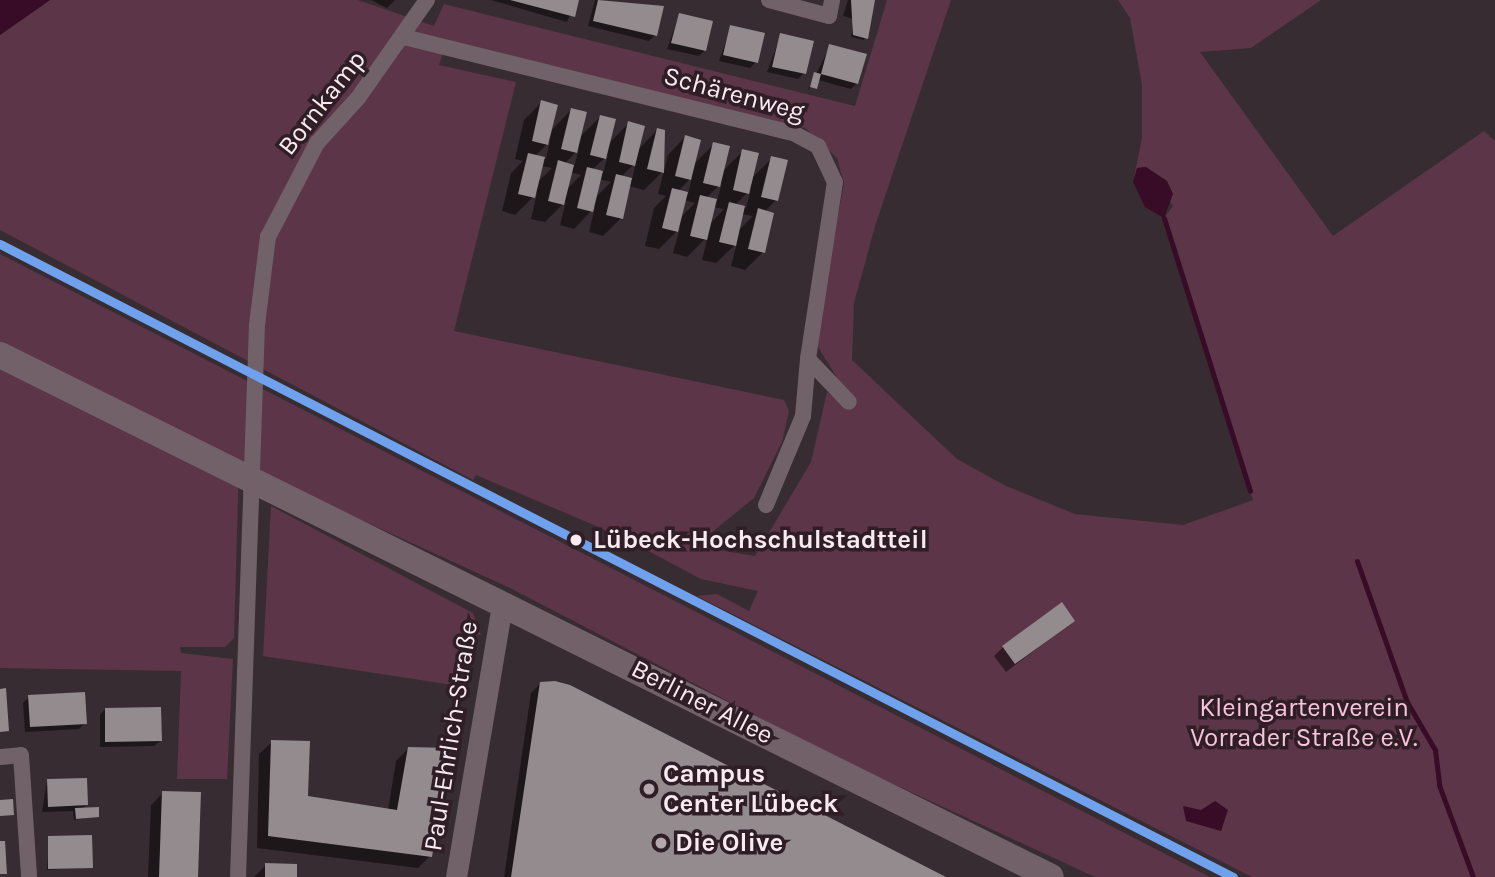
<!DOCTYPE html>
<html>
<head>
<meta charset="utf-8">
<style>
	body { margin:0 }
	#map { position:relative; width:1495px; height:877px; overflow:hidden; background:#372c31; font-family:Karla,sans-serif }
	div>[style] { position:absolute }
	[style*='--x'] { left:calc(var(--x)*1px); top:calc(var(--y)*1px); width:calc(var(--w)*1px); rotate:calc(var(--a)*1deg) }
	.green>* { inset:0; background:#5c3548 }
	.water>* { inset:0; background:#380b26 }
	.shadow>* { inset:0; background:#0007 }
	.stream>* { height:5px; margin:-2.5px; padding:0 2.5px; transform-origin:2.5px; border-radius:2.5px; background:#380b26 }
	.building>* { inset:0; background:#948b8f }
	.minor>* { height:16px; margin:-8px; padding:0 8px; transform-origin:8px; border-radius:8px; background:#706268 }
	.tertiary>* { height:21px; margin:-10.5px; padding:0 10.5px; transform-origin:10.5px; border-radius:10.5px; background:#706268 }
	.primary>* { height:26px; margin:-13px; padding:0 13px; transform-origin:13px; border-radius:13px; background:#726169 }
	.rail-1>* { height:9px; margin:-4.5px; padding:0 4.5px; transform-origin:4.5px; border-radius:4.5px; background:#6fa1ed }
	.dots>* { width:19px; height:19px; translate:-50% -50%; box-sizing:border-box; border:4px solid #301e27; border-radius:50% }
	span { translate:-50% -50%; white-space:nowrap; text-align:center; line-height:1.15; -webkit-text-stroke:7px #301e27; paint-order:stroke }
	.street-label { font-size:26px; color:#f7eaf0 }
	.stop-label { font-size:26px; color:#f7eaf0; font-weight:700 }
	.left { translate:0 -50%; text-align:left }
	.park-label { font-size:26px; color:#f7c2db }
	.poi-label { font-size:26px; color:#f7eaf0; font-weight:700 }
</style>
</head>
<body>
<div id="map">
	<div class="green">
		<div style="clip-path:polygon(evenodd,50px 0,358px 0,434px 26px,444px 4px,855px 106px,887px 0,951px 0,876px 223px,854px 303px,852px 360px,957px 459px,1006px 486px,1075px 514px,1183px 525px,1253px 500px,1164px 218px,1173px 206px,1146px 167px,1137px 168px,1133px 182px,1142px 138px,1142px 85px,1130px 18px,1118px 0,1321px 0,1251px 48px,1200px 52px,1333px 236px,1484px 131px,1495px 141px,1495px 877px,1252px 877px,697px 596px,717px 594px,749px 611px,758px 591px,701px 579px,622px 537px,476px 475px,473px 480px,0 230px,0 35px,50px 0,447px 41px,805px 128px,837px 158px,844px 183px,815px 342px,847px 394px,843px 404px,827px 392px,811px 462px,755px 556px,695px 546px,754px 498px,782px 442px,789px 411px,784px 400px,454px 331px,516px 82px,439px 65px,447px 41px)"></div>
		<div style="clip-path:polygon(0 254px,549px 536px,1210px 877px,1095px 877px,837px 758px,510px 588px,239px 464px,234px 638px,225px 647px,180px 647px,181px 653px,233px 659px,227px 779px,177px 779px,181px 671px,0 668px)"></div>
		<div style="clip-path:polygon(271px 506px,473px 613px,481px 635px,473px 635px,466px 687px,263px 656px)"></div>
	</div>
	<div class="water">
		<div style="clip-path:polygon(0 0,50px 0,0 35px)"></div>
		<div style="clip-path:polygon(1146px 167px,1167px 181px,1173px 194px,1164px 218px,1145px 207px,1133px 182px,1137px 168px)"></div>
		<div style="clip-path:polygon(1215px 801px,1228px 810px,1221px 831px,1186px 821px,1183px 806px,1201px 810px)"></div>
	</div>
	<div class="shadow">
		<div style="clip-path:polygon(371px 0,395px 0,387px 8px)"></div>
		<div style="clip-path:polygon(491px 0,577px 0,567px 22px)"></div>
		<div style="clip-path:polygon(595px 0,662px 7px,655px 35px,649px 41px,588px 26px)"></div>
		<div style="clip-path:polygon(848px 0,874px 0,864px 40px,851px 37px,854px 19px,843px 16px)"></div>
		<div style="clip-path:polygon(679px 15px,705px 50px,699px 56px,667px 49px)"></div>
		<div style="clip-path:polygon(731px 27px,756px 62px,750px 68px,719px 61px)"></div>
		<div style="clip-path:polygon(781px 35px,804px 73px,798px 79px,767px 72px)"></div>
		<div style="clip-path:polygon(830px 46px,857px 83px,851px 89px,818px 80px,808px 90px)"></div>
		<div style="clip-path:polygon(evenodd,542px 102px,550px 132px,571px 110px,579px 138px,600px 117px,608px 144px,629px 123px,637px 151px,657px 130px,663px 171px,644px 190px,629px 186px,621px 218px,603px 236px,589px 232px,595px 207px,574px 229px,560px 225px,566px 201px,545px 222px,531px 219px,537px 193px,515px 215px,502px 211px,511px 173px,523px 161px,515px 159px,524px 120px,542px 102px,550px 141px,546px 159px,535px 156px,550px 141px,542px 102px,579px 149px,574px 167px,564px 164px,579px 149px,542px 102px,608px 155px,603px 173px,592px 170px,608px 155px,542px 102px,636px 162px,632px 180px,621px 177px,636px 162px,542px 102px,541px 166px,552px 168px,536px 184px,541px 166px,542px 102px,570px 172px,581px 175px,566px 190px,570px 172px,542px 102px,599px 179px,611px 182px,595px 198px,599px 179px)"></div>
		<div style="clip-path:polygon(evenodd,685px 137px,693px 165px,714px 144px,722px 172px,743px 151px,751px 179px,772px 158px,776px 200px,764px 212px,763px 252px,745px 270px,731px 266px,737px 243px,716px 263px,702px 260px,708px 236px,687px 257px,673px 253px,680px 228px,659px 249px,645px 246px,654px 208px,666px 196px,658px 194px,668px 155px,685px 137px,692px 177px,688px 194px,678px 191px,692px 177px,685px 137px,722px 183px,717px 201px,706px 198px,722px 183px,685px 137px,751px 189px,746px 208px,735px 205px,751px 189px,685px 137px,684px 200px,695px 203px,680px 218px,684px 200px,685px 137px,713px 207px,724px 209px,709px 225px,713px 207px,685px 137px,742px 214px,753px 216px,738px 231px,742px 214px)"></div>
		<div style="clip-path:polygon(1073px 621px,1006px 672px,994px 656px,1003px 647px)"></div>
		<div style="clip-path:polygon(541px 683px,943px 877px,504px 877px,531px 693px)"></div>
		<div style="clip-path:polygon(29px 697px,85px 723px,79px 729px,25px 732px,23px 703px)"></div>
		<div style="clip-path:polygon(105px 709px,160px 741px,154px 746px,100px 747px,100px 715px)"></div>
		<div style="clip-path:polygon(272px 742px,306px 798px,388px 810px,396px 761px,409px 748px,430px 856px,418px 868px,257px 848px,259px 754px)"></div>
		<div style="clip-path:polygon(47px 781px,86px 805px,81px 810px,97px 816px,74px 820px,73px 811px,42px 812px)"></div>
		<div style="clip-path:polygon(163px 793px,196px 877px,148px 877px,151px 805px)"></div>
		<div style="clip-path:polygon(49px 838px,91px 867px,47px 870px)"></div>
		<div style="clip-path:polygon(266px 865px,295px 877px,254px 877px)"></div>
	</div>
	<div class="stream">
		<div style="--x:1164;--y:218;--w:286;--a:72.5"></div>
		<div style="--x:1357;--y:561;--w:150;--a:70.5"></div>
		<div style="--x:1407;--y:702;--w:56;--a:59.7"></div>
		<div style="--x:1435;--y:750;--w:35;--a:83"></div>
		<div style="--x:1439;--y:785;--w:98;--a:69.7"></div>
	</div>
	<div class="building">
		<div style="clip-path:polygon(510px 0,579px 0,575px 17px)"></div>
		<div style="clip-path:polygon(598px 0,664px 6px,657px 36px,593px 21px)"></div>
		<div style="clip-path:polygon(851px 0,875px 0,868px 39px,853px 35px)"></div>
		<div style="clip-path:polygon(679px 13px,713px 21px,706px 51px,671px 43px)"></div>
		<div style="clip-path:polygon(730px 25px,765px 33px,758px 63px,723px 55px)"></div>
		<div style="clip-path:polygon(780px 33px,814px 41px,806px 74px,772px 67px)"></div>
		<div style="clip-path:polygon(829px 44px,867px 54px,858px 84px,821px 74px)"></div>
		<div style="clip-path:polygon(814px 72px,821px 74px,817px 89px,810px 87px)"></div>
		<div style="clip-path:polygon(541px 100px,558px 105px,548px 145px,532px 141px)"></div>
		<div style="clip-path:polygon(571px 108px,587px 112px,577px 153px,561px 149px)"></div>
		<div style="clip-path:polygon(600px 115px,616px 119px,606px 159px,590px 155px)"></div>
		<div style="clip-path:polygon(628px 121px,645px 126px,635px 166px,619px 162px)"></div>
		<div style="clip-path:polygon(657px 128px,665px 130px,664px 173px,647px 169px)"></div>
		<div style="clip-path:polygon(685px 135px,701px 140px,691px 180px,675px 176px)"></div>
		<div style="clip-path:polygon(713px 142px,730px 146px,720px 187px,703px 183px)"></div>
		<div style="clip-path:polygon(742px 149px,759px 153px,749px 194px,733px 190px)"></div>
		<div style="clip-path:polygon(528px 153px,545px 157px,535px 198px,518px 194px)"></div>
		<div style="clip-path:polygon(771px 156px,788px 160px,778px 201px,761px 197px)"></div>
		<div style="clip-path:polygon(558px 160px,574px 165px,564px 205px,548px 201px)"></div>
		<div style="clip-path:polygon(587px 167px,603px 171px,593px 212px,577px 208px)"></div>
		<div style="clip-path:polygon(616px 174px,632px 178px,623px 219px,606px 215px)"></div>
		<div style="clip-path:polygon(672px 188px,688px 192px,678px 232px,662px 228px)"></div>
		<div style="clip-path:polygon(700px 195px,717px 199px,707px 240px,690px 236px)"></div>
		<div style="clip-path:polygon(729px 202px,745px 206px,736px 246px,719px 242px)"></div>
		<div style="clip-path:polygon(758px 208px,774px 213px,765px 253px,748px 249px)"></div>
		<div style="clip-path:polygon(1062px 602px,1075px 621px,1015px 664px,1002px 646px)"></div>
		<div style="clip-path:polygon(555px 681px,570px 685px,946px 877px,511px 877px,540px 682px)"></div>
		<div style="clip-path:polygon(6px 688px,9px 731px,0 732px,0 689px)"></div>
		<div style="clip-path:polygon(85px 692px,87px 724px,30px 727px,28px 695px)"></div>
		<div style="clip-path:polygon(161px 707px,162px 741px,105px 742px,105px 708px)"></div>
		<div style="clip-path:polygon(271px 740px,310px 741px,308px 796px,397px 810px,408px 747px,450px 748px,432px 857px,268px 836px)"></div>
		<div style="clip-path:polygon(87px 778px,88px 805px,48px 807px,47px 779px)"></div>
		<div style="clip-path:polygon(162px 791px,201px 792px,198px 877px,159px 877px)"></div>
		<div style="clip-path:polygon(13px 799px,14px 815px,0 816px,0 800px)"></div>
		<div style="clip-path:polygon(99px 807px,99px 817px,76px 819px,75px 808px)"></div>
		<div style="clip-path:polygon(92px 835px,93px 868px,48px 869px,48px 836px)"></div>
		<div style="clip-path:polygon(0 841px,5px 841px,7px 874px,0 874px)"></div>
		<div style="clip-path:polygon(265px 863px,297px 864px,297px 877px,265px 877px)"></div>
	</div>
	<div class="minor">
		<div style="--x:769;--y:0;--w:62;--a:14.9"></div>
		<div style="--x:829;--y:16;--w:16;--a:-79"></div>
		<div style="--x:404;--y:37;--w:403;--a:13.9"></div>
		<div style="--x:795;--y:134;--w:26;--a:28"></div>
		<div style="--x:818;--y:146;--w:40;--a:65"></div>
		<div style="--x:835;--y:182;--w:179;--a:98.7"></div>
		<div style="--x:808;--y:359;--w:59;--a:46.4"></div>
		<div style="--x:766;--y:505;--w:96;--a:-67.4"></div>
		<div style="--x:803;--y:416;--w:57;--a:-85"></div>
		<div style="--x:0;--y:757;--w:21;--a:-5"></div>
		<div style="--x:21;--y:755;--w:122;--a:86.2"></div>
		<div style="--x:238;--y:877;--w:552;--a:-88.03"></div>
		<div style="--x:257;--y:325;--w:89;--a:-82.9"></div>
		<div style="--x:268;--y:237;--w:106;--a:-62.5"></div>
		<div style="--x:317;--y:143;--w:61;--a:-47.7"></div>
		<div style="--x:358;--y:98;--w:120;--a:-54.9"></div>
	</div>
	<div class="tertiary">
		<div style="--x:456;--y:877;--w:276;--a:-80.4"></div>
	</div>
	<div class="primary">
		<div style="--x:0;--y:355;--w:1173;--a:26.41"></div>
	</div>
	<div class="rail-1">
		<div style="--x:0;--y:244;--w:1386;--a:27.18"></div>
	</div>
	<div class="dots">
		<div style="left:576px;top:540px;background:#f7eaf0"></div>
		<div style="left:649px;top:789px;background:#b4a8ad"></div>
		<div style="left:661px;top:843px;background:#b4a8ad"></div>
	</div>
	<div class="street-label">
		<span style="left:734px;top:94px;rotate:15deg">Schärenweg</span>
		<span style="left:322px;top:103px;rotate:-52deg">Bornkamp</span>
		<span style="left:702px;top:702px;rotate:27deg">Berliner Allee</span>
		<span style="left:451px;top:736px;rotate:-81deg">Paul-Ehrlich-Straße</span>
	</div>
	<div class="stop-label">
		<span class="left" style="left:593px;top:540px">Lübeck-Hochschulstadtteil</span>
	</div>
	<div class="park-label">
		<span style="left:1304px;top:723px">Kleingartenverein<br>Vorrader Straße e.V.</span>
	</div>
	<div class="poi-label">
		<span class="left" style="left:663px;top:789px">Campus<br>Center Lübeck</span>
		<span class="left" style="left:675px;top:843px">Die Olive</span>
	</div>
</div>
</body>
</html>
